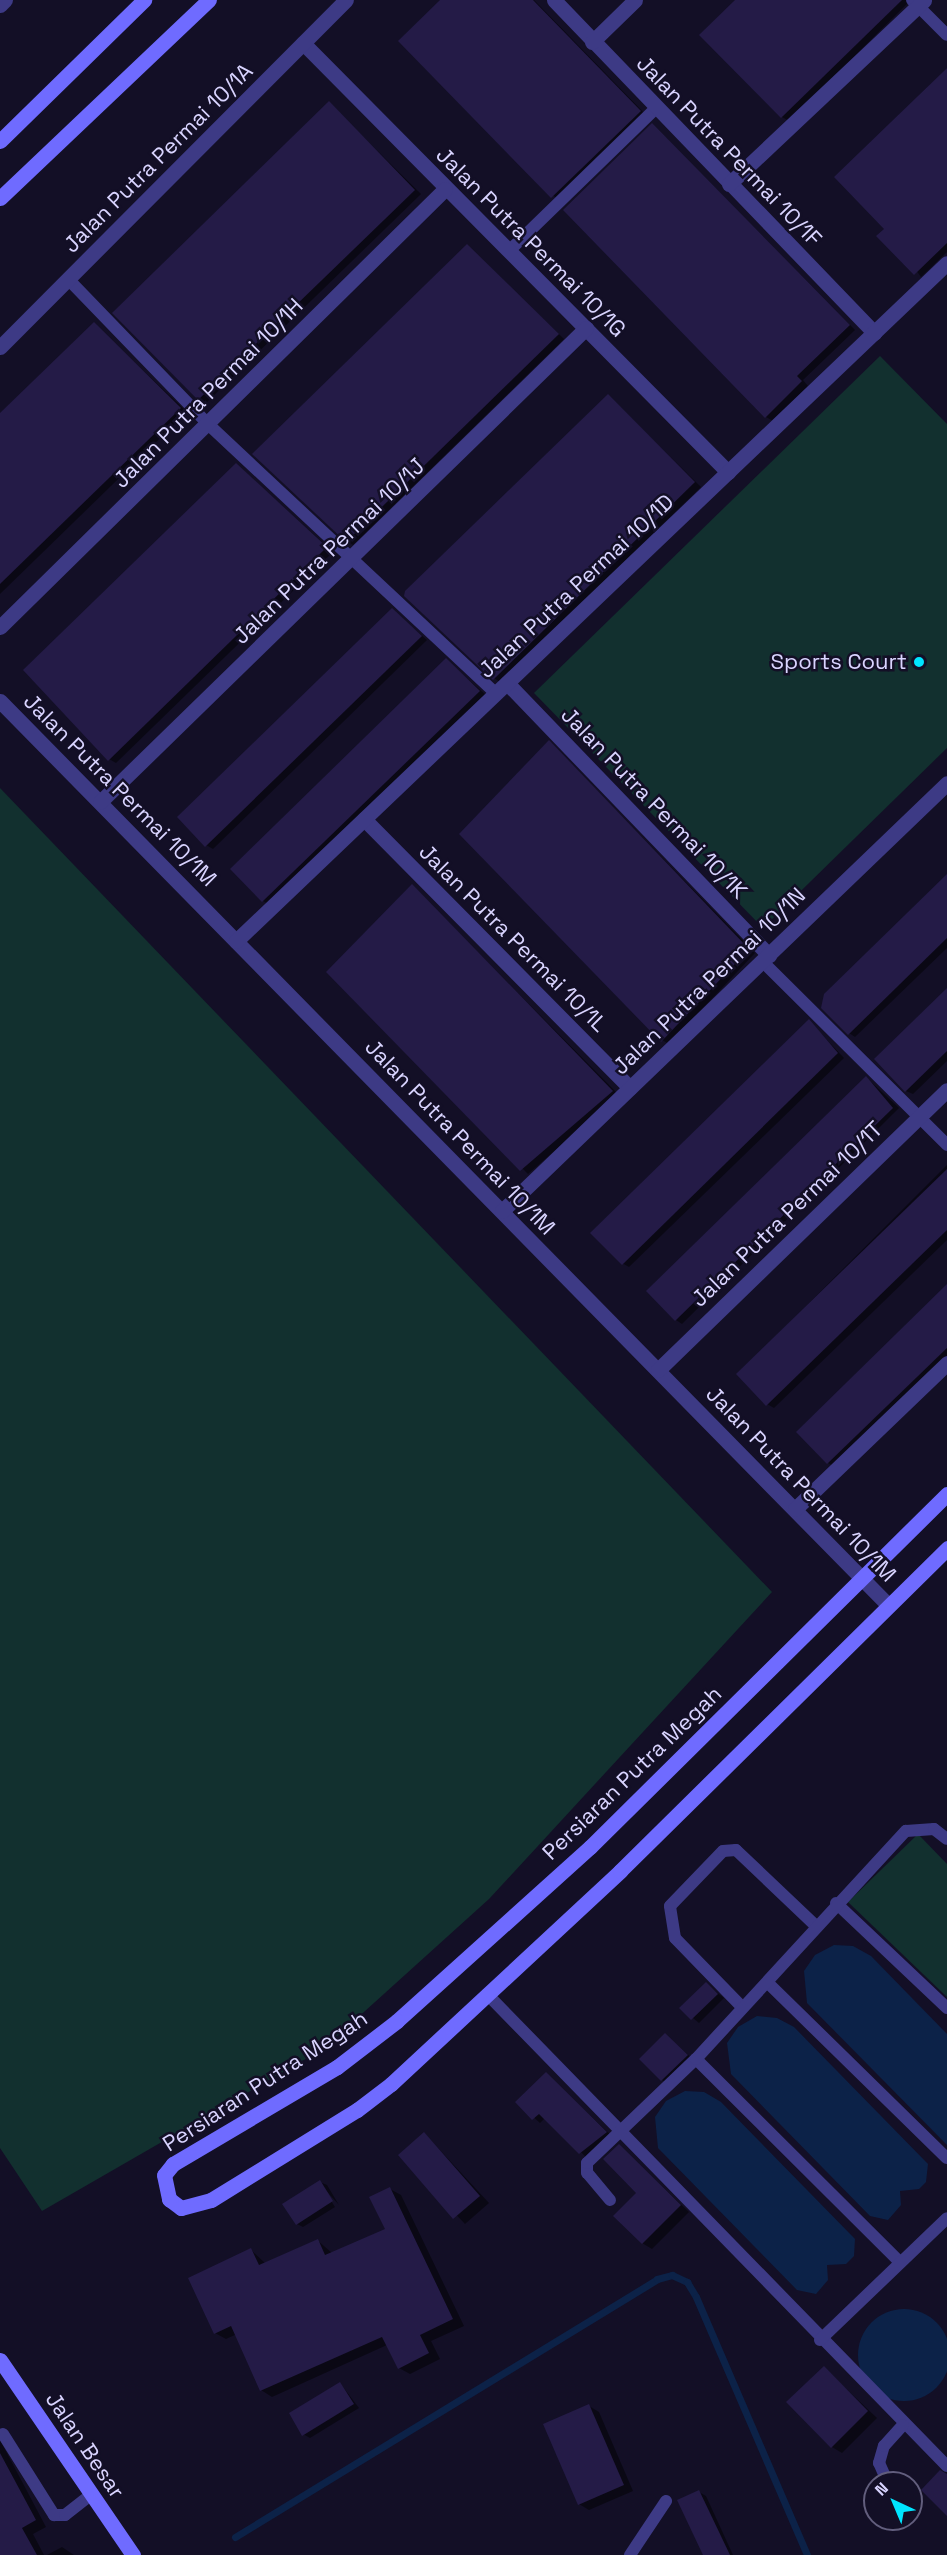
<!DOCTYPE html>
<html>
<head>
<meta charset="utf-8">
<style>
	body { margin:0 }
	#map { position:relative; width:947px; height:2555px; overflow:hidden; background:#130f26; font-family:"Space Grotesk",sans-serif }
	div>[style] { position:absolute }
	[style*='--x'] { left:calc(var(--x)*1px); top:calc(var(--y)*1px); width:calc(var(--w)*1px); rotate:calc(var(--a)*1deg) }
	.green>* { inset:0; background:#12302f }
	.water>* { inset:0; background:#0c2248 }
	.round { border-radius:50% }
	.shadow>* { inset:0; background:#0007 }
	.stream>* { height:7px; margin:-3.5px; padding:0 3.5px; transform-origin:3.5px; border-radius:3.5px; background:#0c2248 }
	.building>* { inset:0; background:#241b47 }
	.lane>* { height:12px; margin:-6px; padding:0 6px; transform-origin:6px; border-radius:6px; background:#3d3a85 }
	.street>* { height:15px; margin:-7.5px; padding:0 7.5px; transform-origin:7.5px; border-radius:7.5px; background:#3d3a85 }
	.secondary>* { height:15px; margin:-7.5px; padding:0 7.5px; transform-origin:7.5px; border-radius:7.5px; background:#6f6bff }
	.dots>* { width:16px; height:16px; translate:-50% -50%; box-sizing:border-box; border:3px solid #130f26; border-radius:50% }
	span { translate:-50% -50%; white-space:nowrap; text-align:center; line-height:1.15; -webkit-text-stroke:5px #130f26; paint-order:stroke }
	.street-label { font-size:22px; color:#d9d4ff }
	.poi-label { font-size:22px; color:#d9d4ff }
	.right { translate:-100% -50%; text-align:right }
	.north { position:absolute; left:863px; top:2471px; width:60px; height:60px; box-sizing:border-box; background:#130f26; border:2px solid #625e7d; border-radius:50%; rotate:316deg; font-size:16px; font-weight:700; line-height:24px; text-align:center; color:#d9d4ff }
	.north::after { content:''; display:block; margin:auto; width:21px; height:27px; background:#00e5ff; clip-path:polygon(50% 0,100% 100%,50% 72%,0 100%) }
</style>
</head>
<body>
<div id="map">
	<div class="green">
		<div style="clip-path:polygon(880px 356px,947px 424px,947px 748px,763px 928px,534px 693px)"></div>
		<div style="clip-path:polygon(0 788px,772px 1592px,489px 1899px,323px 2049px,42px 2211px,0 2148px)"></div>
		<div style="clip-path:polygon(918px 1834px,947px 1864px,947px 1997px,848px 1902px)"></div>
	</div>
	<div class="water">
		<div style="clip-path:polygon(834px 1945px,853px 1946px,871px 1956px,947px 2034px,947px 2145px,807px 2003px,804px 1971px,815px 1955px)"></div>
		<div style="clip-path:polygon(757px 2016px,777px 2018px,794px 2027px,928px 2164px,926px 2182px,919px 2189px,900px 2191px,901px 2205px,888px 2220px,870px 2216px,731px 2074px,727px 2043px,738px 2027px)"></div>
		<div style="clip-path:polygon(685px 2091px,704px 2092px,721px 2102px,855px 2239px,854px 2256px,846px 2264px,827px 2265px,828px 2280px,816px 2294px,797px 2290px,658px 2148px,655px 2117px,666px 2101px)"></div>
		<div class="round" style="left:858px;top:2309px;width:92px;height:92px"></div>
	</div>
	<div class="shadow">
		<div style="clip-path:polygon(443px 0,534px 0,647px 116px,559px 201px,400px 41px)"></div>
		<div style="clip-path:polygon(735px 0,911px 0,789px 121px,782px 117px)"></div>
		<div style="clip-path:polygon(947px 68px,947px 252px,921px 277px,886px 229px,836px 177px)"></div>
		<div style="clip-path:polygon(329px 103px,421px 194px,206px 403px,114px 313px)"></div>
		<div style="clip-path:polygon(653px 125px,855px 330px,803px 380px,808px 386px,773px 421px,766px 417px)"></div>
		<div style="clip-path:polygon(467px 246px,564px 339px,353px 545px,347px 541px)"></div>
		<div style="clip-path:polygon(94px 324px,187px 412px,0 594px,0 415px)"></div>
		<div style="clip-path:polygon(608px 396px,701px 487px,500px 682px,494px 678px)"></div>
		<div style="clip-path:polygon(236px 464px,333px 552px,116px 763px,109px 759px)"></div>
		<div style="clip-path:polygon(392px 610px,427px 640px,213px 849px,206px 845px)"></div>
		<div style="clip-path:polygon(446px 660px,486px 695px,270px 905px,263px 901px,232px 869px)"></div>
		<div style="clip-path:polygon(549px 742px,755px 953px,669px 1044px,662px 1040px)"></div>
		<div style="clip-path:polygon(947px 876px,947px 948px,855px 1037px,849px 1033px)"></div>
		<div style="clip-path:polygon(412px 886px,619px 1095px,528px 1174px,328px 972px)"></div>
		<div style="clip-path:polygon(947px 990px,947px 1061px,913px 1094px,906px 1091px)"></div>
		<div style="clip-path:polygon(809px 1021px,844px 1058px,629px 1267px,622px 1263px)"></div>
		<div style="clip-path:polygon(867px 1078px,899px 1108px,682px 1324px,676px 1320px)"></div>
		<div style="clip-path:polygon(947px 1165px,947px 1240px,774px 1408px,767px 1404px,738px 1374px)"></div>
		<div style="clip-path:polygon(947px 1287px,947px 1358px,835px 1467px,828px 1463px,798px 1432px)"></div>
		<div style="clip-path:polygon(706px 1984px,724px 1998px,699px 2023px,681px 2008px)"></div>
		<div style="clip-path:polygon(666px 2035px,694px 2060px,669px 2084px,662px 2080px)"></div>
		<div style="clip-path:polygon(546px 2074px,613px 2137px,586px 2157px,545px 2118px,540px 2123px,517px 2102px)"></div>
		<div style="clip-path:polygon(425px 2134px,489px 2203px,465px 2224px,400px 2155px)"></div>
		<div style="clip-path:polygon(619px 2146px,689px 2212px,652px 2249px,642px 2243px,638px 2193px)"></div>
		<div style="clip-path:polygon(320px 2182px,327px 2185px,339px 2205px,321px 2185px,335px 2207px,303px 2227px,297px 2224px)"></div>
		<div style="clip-path:polygon(390px 2189px,401px 2195px,464px 2326px,431px 2341px,440px 2359px,410px 2374px,399px 2368px,387px 2345px,272px 2397px,261px 2390px,237px 2334px,226px 2339px,215px 2333px,251px 2250px,265px 2263px,317px 2240px,332px 2253px,387px 2230px)"></div>
		<div style="clip-path:polygon(824px 2368px,877px 2418px,842px 2453px,832px 2447px)"></div>
		<div style="clip-path:polygon(340px 2383px,359px 2408px,310px 2438px,303px 2434px)"></div>
		<div style="clip-path:polygon(589px 2406px,599px 2412px,633px 2491px,589px 2510px,579px 2504px)"></div>
		<div style="clip-path:polygon(0 2440px,46px 2527px,33px 2534px,44px 2555px,0 2555px)"></div>
		<div style="clip-path:polygon(699px 2492px,706px 2496px,733px 2555px,705px 2555px)"></div>
		<div style="clip-path:polygon(62px 2547px,74px 2555px,47px 2555px)"></div>
	</div>
	<div class="stream">
		<div style="--x:235;--y:2537;--w:495;--a:-31.4"></div>
		<div style="--x:657;--y:2279;--w:16;--a:-15"></div>
		<div style="--x:672;--y:2275;--w:17;--a:25"></div>
		<div style="--x:687;--y:2282;--w:17;--a:59"></div>
		<div style="--x:696;--y:2297;--w:281;--a:66.7"></div>
	</div>
	<div class="building">
		<div style="clip-path:polygon(440px 0,533px 0,641px 111px,551px 198px,398px 41px)"></div>
		<div style="clip-path:polygon(735px 0,902px 0,781px 118px,699px 35px)"></div>
		<div style="clip-path:polygon(947px 68px,947px 243px,914px 275px,876px 236px,884px 229px,834px 177px)"></div>
		<div style="clip-path:polygon(329px 101px,415px 190px,198px 400px,112px 313px)"></div>
		<div style="clip-path:polygon(652px 123px,850px 325px,797px 376px,802px 381px,765px 418px,563px 210px)"></div>
		<div style="clip-path:polygon(467px 244px,559px 334px,346px 542px,252px 454px)"></div>
		<div style="clip-path:polygon(94px 322px,181px 408px,0 584px,0 413px)"></div>
		<div style="clip-path:polygon(608px 394px,695px 482px,493px 680px,404px 596px,405px 591px)"></div>
		<div style="clip-path:polygon(236px 463px,327px 547px,108px 761px,23px 670px)"></div>
		<div style="clip-path:polygon(392px 608px,422px 636px,205px 847px,177px 817px)"></div>
		<div style="clip-path:polygon(446px 658px,480px 691px,262px 902px,230px 869px)"></div>
		<div style="clip-path:polygon(549px 740px,749px 949px,661px 1042px,459px 834px)"></div>
		<div style="clip-path:polygon(947px 874px,947px 938px,848px 1035px,821px 1008px,824px 994px)"></div>
		<div style="clip-path:polygon(412px 884px,613px 1091px,520px 1171px,326px 972px)"></div>
		<div style="clip-path:polygon(947px 988px,947px 1051px,905px 1092px,874px 1059px)"></div>
		<div style="clip-path:polygon(809px 1019px,838px 1053px,622px 1265px,590px 1233px)"></div>
		<div style="clip-path:polygon(866px 1076px,893px 1108px,675px 1321px,646px 1291px)"></div>
		<div style="clip-path:polygon(947px 1169px,947px 1230px,766px 1406px,736px 1374px)"></div>
		<div style="clip-path:polygon(947px 1284px,947px 1348px,827px 1464px,796px 1432px)"></div>
		<div style="clip-path:polygon(706px 1982px,718px 1994px,691px 2020px,679px 2008px)"></div>
		<div style="clip-path:polygon(665px 2033px,688px 2055px,661px 2081px,639px 2059px)"></div>
		<div style="clip-path:polygon(546px 2072px,607px 2132px,579px 2154px,539px 2114px,532px 2120px,515px 2102px)"></div>
		<div style="clip-path:polygon(424px 2132px,480px 2196px,453px 2219px,398px 2155px)"></div>
		<div style="clip-path:polygon(619px 2144px,681px 2205px,642px 2244px,613px 2216px,636px 2193px,603px 2159px)"></div>
		<div style="clip-path:polygon(320px 2180px,333px 2201px,296px 2225px,282px 2204px)"></div>
		<div style="clip-path:polygon(390px 2187px,453px 2319px,420px 2335px,429px 2353px,398px 2369px,382px 2337px,260px 2391px,231px 2326px,214px 2334px,188px 2278px,251px 2248px,259px 2265px,318px 2239px,325px 2255px,385px 2229px,369px 2197px)"></div>
		<div style="clip-path:polygon(824px 2366px,868px 2411px,831px 2448px,786px 2402px)"></div>
		<div style="clip-path:polygon(340px 2382px,354px 2404px,302px 2436px,289px 2413px)"></div>
		<div style="clip-path:polygon(589px 2404px,624px 2485px,578px 2505px,543px 2424px)"></div>
		<div style="clip-path:polygon(0 2453px,36px 2520px,22px 2528px,37px 2555px,0 2555px)"></div>
		<div style="clip-path:polygon(940px 2470px,947px 2474px,947px 2516px,921px 2490px)"></div>
		<div style="clip-path:polygon(699px 2490px,730px 2555px,703px 2555px,677px 2500px)"></div>
	</div>
	<div class="lane">
		<div style="--x:912;--y:0;--w:49;--a:45"></div>
		<div style="--x:509;--y:251;--w:205;--a:-44.2"></div>
		<div style="--x:69;--y:280;--w:202;--a:46"></div>
		<div style="--x:209;--y:425;--w:392;--a:43.1"></div>
		<div style="--x:762;--y:961;--w:261;--a:44.8"></div>
		<div style="--x:836;--y:1903;--w:153;--a:43.4"></div>
		<div style="--x:768;--y:1983;--w:250;--a:44.4"></div>
		<div style="--x:487;--y:1994;--w:659;--a:45.74"></div>
		<div style="--x:742;--y:2007;--w:96;--a:-134.2"></div>
		<div style="--x:675;--y:1938;--w:32;--a:-99"></div>
		<div style="--x:670;--y:1906;--w:76;--a:-46.1"></div>
		<div style="--x:723;--y:1851;--w:13;--a:-4"></div>
		<div style="--x:736;--y:1850;--w:109;--a:43.5"></div>
		<div style="--x:696;--y:2059;--w:288;--a:44.9"></div>
		<div style="--x:610;--y:2200;--w:35;--a:-130"></div>
		<div style="--x:587;--y:2173;--w:10;--a:-90"></div>
		<div style="--x:587;--y:2163;--w:151;--a:-43.7"></div>
		<div style="--x:696;--y:2059;--w:310;--a:-47.4"></div>
		<div style="--x:906;--y:1831;--w:28;--a:-4"></div>
		<div style="--x:934;--y:1829;--w:16;--a:38"></div>
		<div style="--x:820;--y:2340;--w:176;--a:-43.8"></div>
		<div style="--x:3;--y:2434;--w:96;--a:57.8"></div>
		<div style="--x:54;--y:2515;--w:11;--a:0"></div>
		<div style="--x:65;--y:2515;--w:34;--a:-38"></div>
		<div style="--x:888;--y:2483;--w:22;--a:-114"></div>
		<div style="--x:879;--y:2463;--w:18;--a:-74"></div>
		<div style="--x:884;--y:2446;--w:28;--a:-48"></div>
		<div style="--x:911;--y:2507;--w:4;--a:34"></div>
		<div style="--x:630;--y:2555;--w:65;--a:-56.3"></div>
	</div>
	<div class="street">
		<div style="--x:554;--y:0;--w:462;--a:46.1"></div>
		<div style="--x:0;--y:5;--w:7;--a:-45"></div>
		<div style="--x:592;--y:42;--w:60;--a:-44.3"></div>
		<div style="--x:303;--y:43;--w:604;--a:45.27"></div>
		<div style="--x:729;--y:184;--w:268;--a:-43.3"></div>
		<div style="--x:0;--y:347;--w:490;--a:-45.1"></div>
		<div style="--x:0;--y:627;--w:624;--a:-44.55"></div>
		<div style="--x:507;--y:683;--w:378;--a:46.1"></div>
		<div style="--x:0;--y:701;--w:1267;--a:45.51"></div>
		<div style="--x:100;--y:802;--w:679;--a:-44.28"></div>
		<div style="--x:364;--y:819;--w:378;--a:45.3"></div>
		<div style="--x:236;--y:941;--w:982;--a:-43.64"></div>
		<div style="--x:502;--y:1211;--w:617;--a:-43.88"></div>
		<div style="--x:658;--y:1370;--w:402;--a:-44.1"></div>
		<div style="--x:795;--y:1509;--w:211;--a:-43.8"></div>
	</div>
	<div class="secondary">
		<div style="--x:0;--y:141;--w:202;--a:-44.4"></div>
		<div style="--x:0;--y:198;--w:288;--a:-43.5"></div>
		<div style="--x:947;--y:1494;--w:502;--a:135.32"></div>
		<div style="--x:590;--y:1847;--w:260;--a:138"></div>
		<div style="--x:397;--y:2021;--w:76;--a:142.5"></div>
		<div style="--x:337;--y:2067;--w:191;--a:149.4"></div>
		<div style="--x:173;--y:2164;--w:14;--a:129"></div>
		<div style="--x:164;--y:2175;--w:25;--a:78"></div>
		<div style="--x:169;--y:2199;--w:15;--a:37"></div>
		<div style="--x:181;--y:2208;--w:31;--a:-15"></div>
		<div style="--x:211;--y:2200;--w:172;--a:-31.7"></div>
		<div style="--x:357;--y:2110;--w:43;--a:-37.4"></div>
		<div style="--x:391;--y:2084;--w:313;--a:-42.9"></div>
		<div style="--x:620;--y:1871;--w:460;--a:-44.6"></div>
		<div style="--x:0;--y:2360;--w:236;--a:55.7"></div>
	</div>
	<div class="dots">
		<div style="left:919px;top:662px;background:#00e5ff"></div>
	</div>
	<div class="street-label">
		<span style="left:729px;top:151px;rotate:46deg">Jalan Putra Permai 10/1F</span>
		<span style="left:158px;top:158px;rotate:-45deg">Jalan Putra Permai 10/1A</span>
		<span style="left:531px;top:242px;rotate:45deg">Jalan Putra Permai 10/1G</span>
		<span style="left:208px;top:393px;rotate:-45deg">Jalan Putra Permai 10/1H</span>
		<span style="left:329px;top:551px;rotate:-44deg">Jalan Putra Permai 10/1J</span>
		<span style="left:576px;top:586px;rotate:-43deg">Jalan Putra Permai 10/1D</span>
		<span style="left:120px;top:790px;rotate:45deg">Jalan Putra Permai 10/1M</span>
		<span style="left:654px;top:803px;rotate:46deg">Jalan Putra Permai 10/1K</span>
		<span style="left:513px;top:938px;rotate:45deg">Jalan Putra Permai 10/1L</span>
		<span style="left:709px;top:981px;rotate:-44deg">Jalan Putra Permai 10/1N</span>
		<span style="left:460px;top:1137px;rotate:46deg">Jalan Putra Permai 10/1M</span>
		<span style="left:787px;top:1214px;rotate:-44deg">Jalan Putra Permai 10/1T</span>
		<span style="left:801px;top:1484px;rotate:46deg">Jalan Putra Permai 10/1M</span>
		<span style="left:632px;top:1773px;rotate:-44deg">Persiaran Putra Megah</span>
		<span style="left:265px;top:2081px;rotate:-33deg">Persiaran Putra Megah</span>
		<span style="left:85px;top:2445px;rotate:56deg">Jalan Besar</span>
	</div>
	<div class="poi-label">
		<span class="right" style="left:907px;top:662px">Sports Court</span>
	</div>
	<div class="north">N</div>
</div>
</body>
</html>
